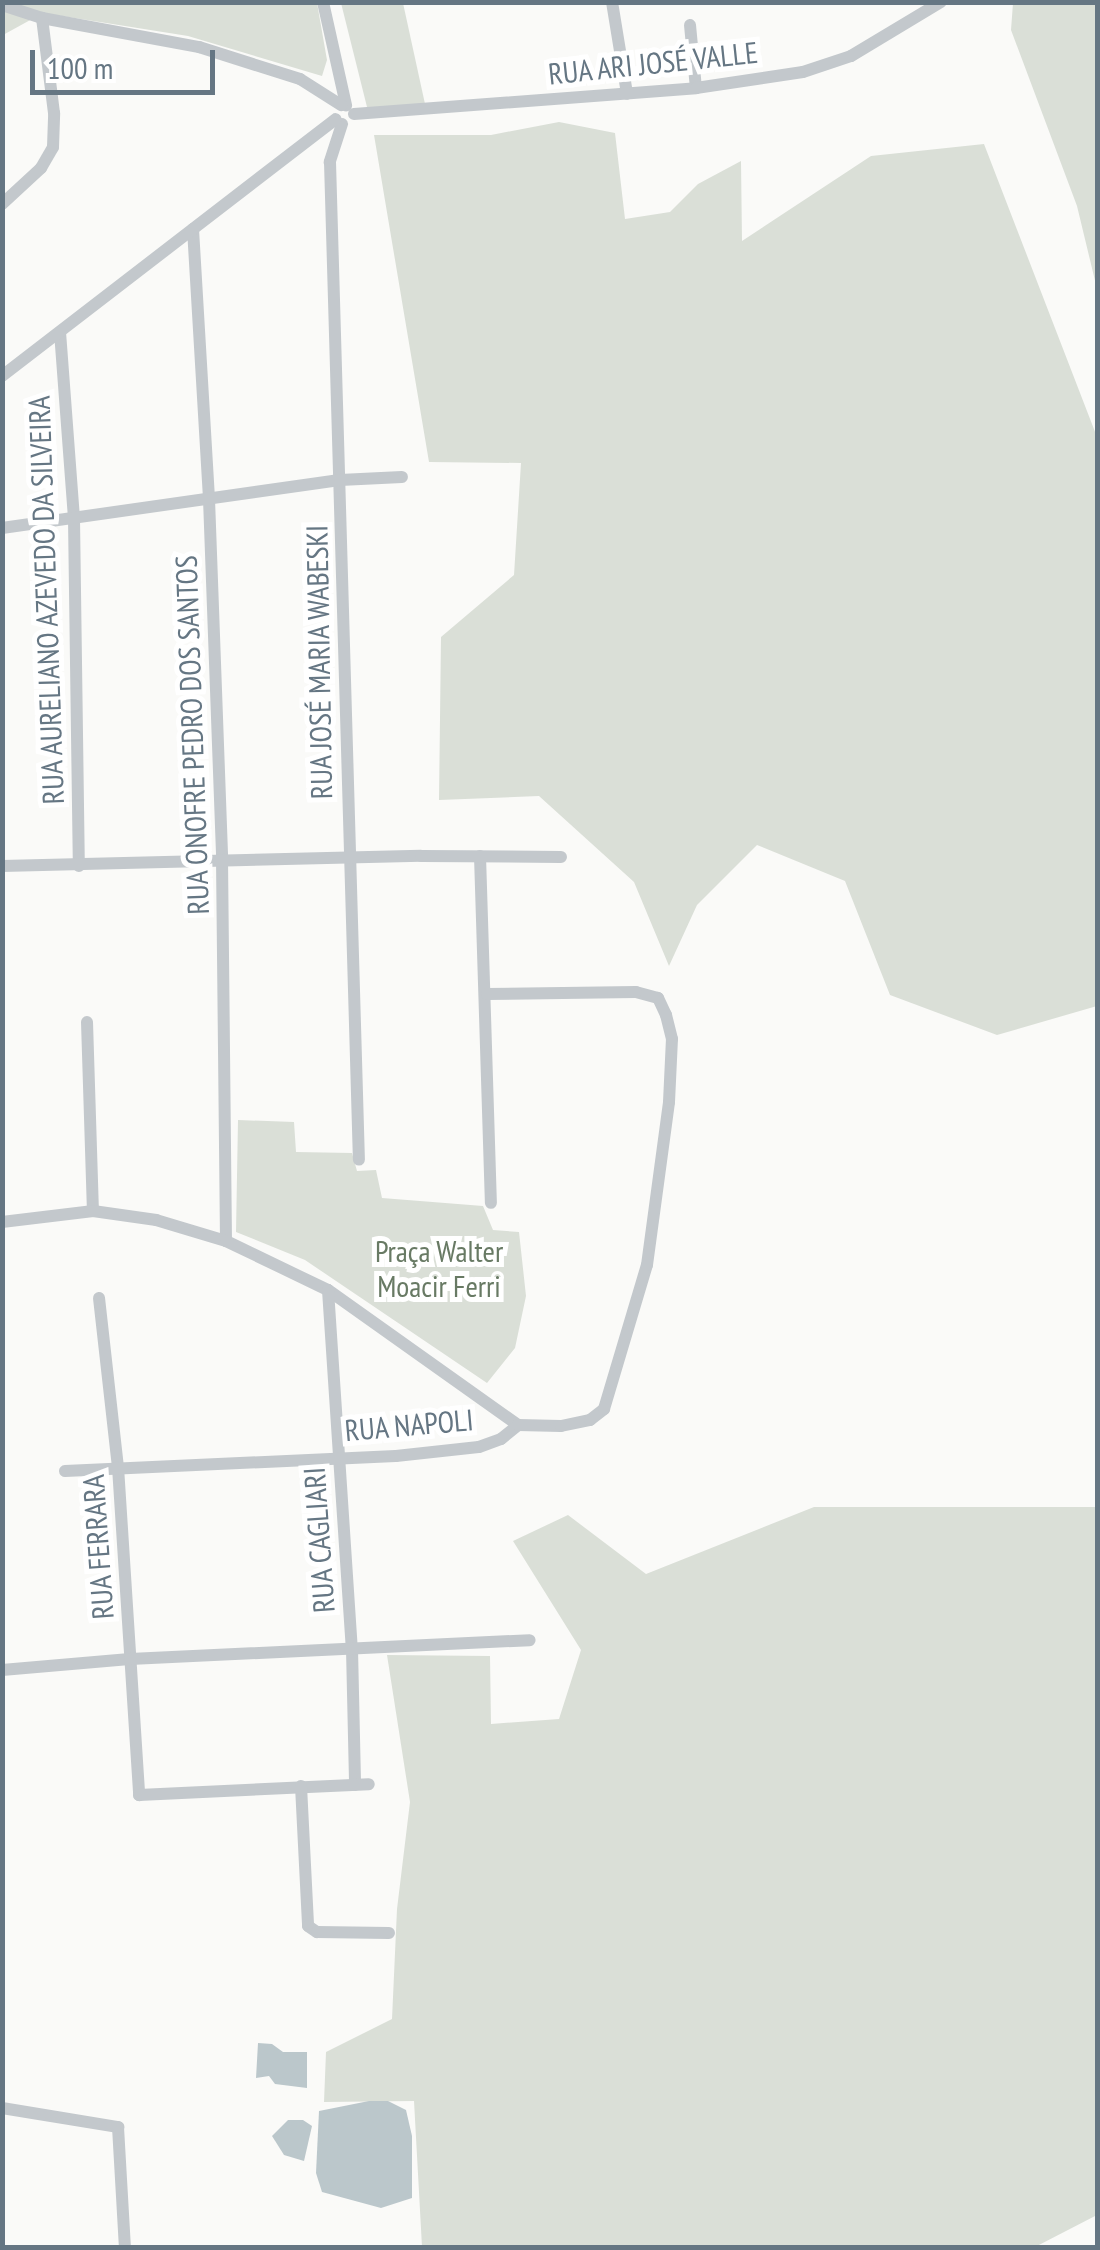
<!DOCTYPE html>
<html>
<head>
<meta charset="utf-8">
<style>
	body { margin:0 }
	#map { position:relative; width:1100px; height:2250px; overflow:hidden; background:#fafaf8; font-family:"PT Sans Narrow",sans-serif }
	div>[style] { position:absolute }
	.green>* { inset:0; background:#dadfd7 }
	.water>* { inset:0; background:#bbc7cb }
	.minor>* { height:12px; margin:-6px; padding:0 6px; transform-origin:6px; border-radius:6px; background:#c3c8cc }
	span { translate:-50% -50%; white-space:nowrap; text-align:center; line-height:1.15; -webkit-text-stroke:10px #fff; paint-order:stroke }
	.street-label { font-size:30px; color:#657683 }
	.park-label { font-size:30px; color:#687a64 }
	.frame { position:absolute; inset:0; border:5px solid #657683; pointer-events:none }
	.scale { position:absolute; left:30px; top:50px; width:185px; height:45px; box-sizing:border-box; border:5px solid #657683; border-top:0; padding-left:12px; font-size:30px; line-height:35px; white-space:nowrap; color:#657683; -webkit-text-stroke:8px #fff; paint-order:stroke }
</style>
</head>
<body>
<div id="map">
	<div class="green">
		<i style="clip-path:polygon(2px 3px,317px 3px,327px 60px,322px 76px,188px 36px,43px 13px,3px 35px)"></i>
		<i style="clip-path:polygon(341px 3px,403px 3px,425px 104px,368px 111px)"></i>
		<i style="clip-path:polygon(1013px 3px,1097px 3px,1097px 289px,1077px 206px,1011px 30px)"></i>
		<i style="clip-path:polygon(559px 122px,615px 133px,625px 219px,670px 212px,698px 184px,741px 161px,742px 241px,871px 156px,984px 144px,1097px 437px,1097px 1006px,997px 1035px,890px 995px,845px 881px,757px 845px,697px 905px,669px 966px,634px 882px,539px 796px,439px 800px,441px 637px,514px 575px,521px 463px,429px 462px,374px 135px,491px 135px)"></i>
		<i style="clip-path:polygon(238px 1120px,294px 1122px,296px 1152px,352px 1153px,357px 1171px,376px 1170px,382px 1198px,483px 1206px,493px 1230px,519px 1232px,526px 1296px,515px 1348px,487px 1383px,305px 1260px,236px 1232px)"></i>
		<i style="clip-path:polygon(814px 1507px,1097px 1507px,1097px 2215px,1035px 2247px,422px 2247px,414px 2101px,324px 2102px,326px 2052px,392px 2019px,397px 1909px,410px 1802px,387px 1655px,490px 1656px,491px 1724px,559px 1719px,581px 1650px,513px 1541px,568px 1515px,646px 1574px)"></i>
	</div>
	<div class="water">
		<i style="clip-path:polygon(258px 2043px,272px 2044px,283px 2052px,307px 2052px,307px 2088px,275px 2084px,269px 2076px,256px 2078px)"></i>
		<i style="clip-path:polygon(369px 2101px,388px 2101px,406px 2110px,412px 2136px,412px 2198px,381px 2208px,322px 2192px,316px 2173px,319px 2111px)"></i>
		<i style="clip-path:polygon(288px 2120px,303px 2120px,312px 2126px,304px 2161px,284px 2155px,272px 2136px)"></i>
	</div>
	<div class="minor">
		<i style="left:323px;top:2px;width:106px;rotate:77.4deg"></i>
		<i style="left:612px;top:2px;width:93px;rotate:80.7deg"></i>
		<i style="left:2px;top:5px;width:42px;rotate:18deg"></i>
		<i style="left:42px;top:18px;width:160px;rotate:10.5deg"></i>
		<i style="left:199px;top:47px;width:106px;rotate:17.6deg"></i>
		<i style="left:300px;top:79px;width:49px;rotate:32.4deg"></i>
		<i style="left:690px;top:25px;width:63px;rotate:84.6deg"></i>
		<i style="left:354px;top:114px;width:343px;rotate:-4.3deg"></i>
		<i style="left:696px;top:88px;width:108px;rotate:-8.5deg"></i>
		<i style="left:803px;top:72px;width:51px;rotate:-18.4deg"></i>
		<i style="left:851px;top:56px;width:105px;rotate:-31deg"></i>
		<i style="left:342px;top:124px;width:40px;rotate:108deg"></i>
		<i style="left:330px;top:162px;width:998px;rotate:88.34deg"></i>
		<i style="left:2px;top:204px;width:53px;rotate:-42.7deg"></i>
		<i style="left:41px;top:168px;width:24px;rotate:-60deg"></i>
		<i style="left:53px;top:147px;width:34px;rotate:-88deg"></i>
		<i style="left:54px;top:113px;width:96px;rotate:-97.2deg"></i>
		<i style="left:193px;top:229px;width:270px;rotate:86.6deg"></i>
		<i style="left:209px;top:499px;width:360px;rotate:87.9deg"></i>
		<i style="left:222px;top:859px;width:382px;rotate:89.4deg"></i>
		<i style="left:60px;top:332px;width:188px;rotate:85.7deg"></i>
		<i style="left:74px;top:519px;width:347px;rotate:89.2deg"></i>
		<i style="left:2px;top:376px;width:421px;rotate:-37.6deg"></i>
		<i style="left:2px;top:528px;width:341px;rotate:-8.1deg"></i>
		<i style="left:340px;top:480px;width:62px;rotate:-2.8deg"></i>
		<i style="left:480px;top:856px;width:347px;rotate:88.2deg"></i>
		<i style="left:2px;top:866px;width:419px;rotate:-1.4deg"></i>
		<i style="left:421px;top:856px;width:140px;rotate:0.4deg"></i>
		<i style="left:87px;top:1022px;width:189px;rotate:88.2deg"></i>
		<i style="left:2px;top:1222px;width:92px;rotate:-6.9deg"></i>
		<i style="left:93px;top:1211px;width:64px;rotate:8.1deg"></i>
		<i style="left:156px;top:1220px;width:73px;rotate:16.7deg"></i>
		<i style="left:226px;top:1241px;width:113px;rotate:25.7deg"></i>
		<i style="left:328px;top:1290px;width:233px;rotate:35.4deg"></i>
		<i style="left:328px;top:1290px;width:360px;rotate:86.2deg"></i>
		<i style="left:352px;top:1649px;width:136px;rotate:88.7deg"></i>
		<i style="left:99px;top:1298px;width:170px;rotate:83.6deg"></i>
		<i style="left:118px;top:1467px;width:329px;rotate:86.3deg"></i>
		<i style="left:139px;top:1795px;width:230px;rotate:-2.7deg"></i>
		<i style="left:65px;top:1471px;width:331px;rotate:-2.6deg"></i>
		<i style="left:396px;top:1456px;width:83px;rotate:-6.2deg"></i>
		<i style="left:479px;top:1447px;width:23px;rotate:-20deg"></i>
		<i style="left:501px;top:1439px;width:22px;rotate:-39deg"></i>
		<i style="left:518px;top:1425px;width:43px;rotate:1.3deg"></i>
		<i style="left:561px;top:1426px;width:30px;rotate:-12deg"></i>
		<i style="left:590px;top:1420px;width:18px;rotate:-38deg"></i>
		<i style="left:604px;top:1409px;width:150px;rotate:-73.4deg"></i>
		<i style="left:647px;top:1265px;width:164px;rotate:-82.3deg"></i>
		<i style="left:669px;top:1102px;width:63px;rotate:-87.3deg"></i>
		<i style="left:672px;top:1039px;width:25px;rotate:-104deg"></i>
		<i style="left:666px;top:1015px;width:19px;rotate:-115deg"></i>
		<i style="left:658px;top:998px;width:23px;rotate:-165deg"></i>
		<i style="left:636px;top:992px;width:149px;rotate:179.2deg"></i>
		<i style="left:2px;top:1670px;width:128px;rotate:-4.9deg"></i>
		<i style="left:130px;top:1659px;width:400px;rotate:-2.7deg"></i>
		<i style="left:301px;top:1786px;width:140px;rotate:87.1deg"></i>
		<i style="left:308px;top:1926px;width:11px;rotate:34deg"></i>
		<i style="left:317px;top:1932px;width:72px;rotate:0.8deg"></i>
		<i style="left:2px;top:2108px;width:118px;rotate:9.3deg"></i>
		<i style="left:118px;top:2127px;width:121px;rotate:86.7deg"></i>
	</div>
	<div class="street-label">
		<span style="left:653px;top:63px;rotate:-6deg">RUA ARI JOSÉ VALLE</span>
		<span style="left:46px;top:600px;rotate:-92deg">RUA AURELIANO AZEVEDO DA SILVEIRA</span>
		<span style="left:319px;top:662px;rotate:-91deg">RUA JOSÉ MARIA WABESKI</span>
		<span style="left:192px;top:735px;rotate:-92deg">RUA ONOFRE PEDRO DOS SANTOS</span>
		<span style="left:409px;top:1425px;rotate:-5deg">RUA NAPOLI</span>
		<span style="left:319px;top:1540px;rotate:-94deg">RUA CAGLIARI</span>
		<span style="left:98px;top:1547px;rotate:-94deg">RUA FERRARA</span>
	</div>
	<div class="park-label">
		<span style="left:439px;top:1268px">Praça Walter<br>Moacir Ferri</span>
	</div>
	<div class="frame"></div>
	<div class="scale">100 m</div>
</div>
</body>
</html>
